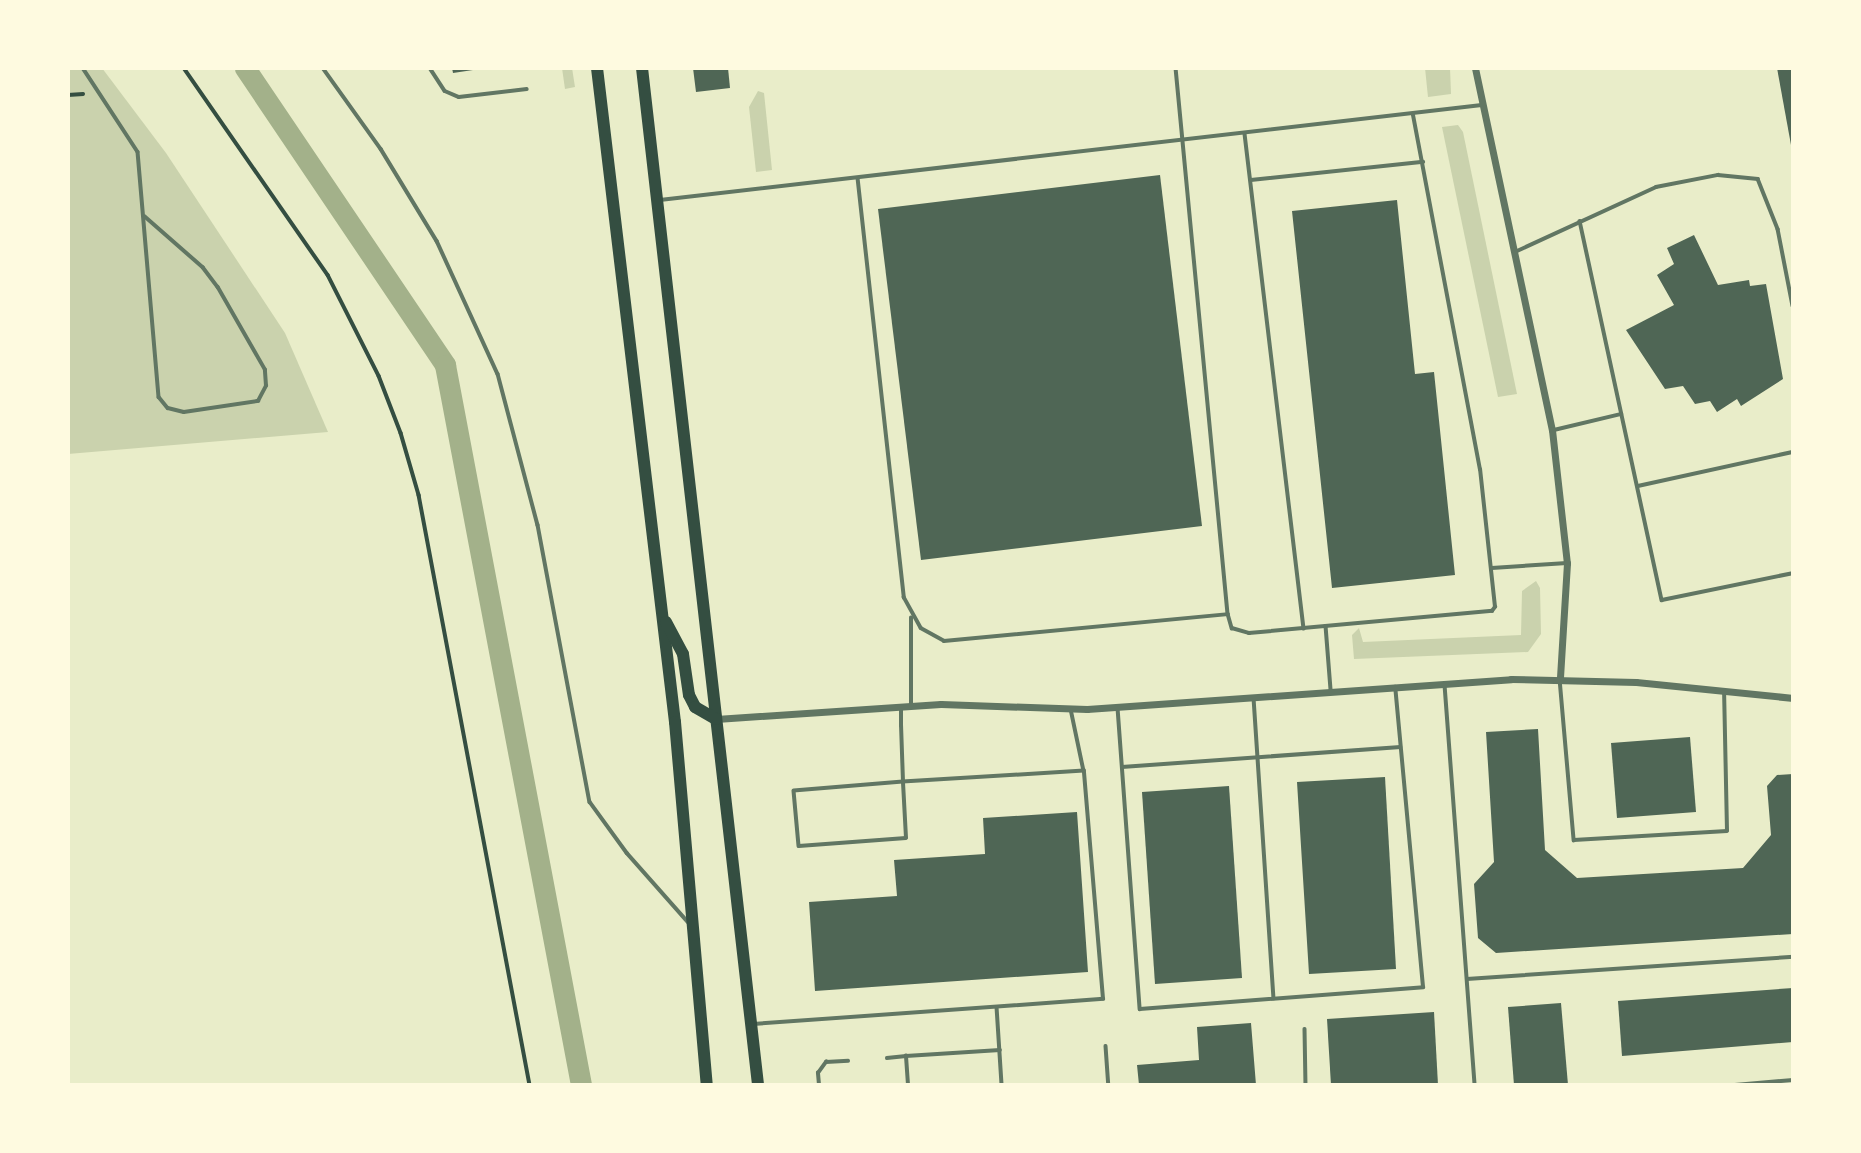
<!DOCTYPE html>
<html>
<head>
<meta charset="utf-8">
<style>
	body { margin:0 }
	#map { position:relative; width:1861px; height:1153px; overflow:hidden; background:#e9edc9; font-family:Manrope,sans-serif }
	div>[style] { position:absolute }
	.green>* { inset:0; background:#cad2ad }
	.canal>* { height:21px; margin:-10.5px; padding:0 10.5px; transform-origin:10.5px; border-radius:10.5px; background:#a3b18a }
	.building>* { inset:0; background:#4f6655 }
	.path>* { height:3.5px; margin:-1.75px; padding:0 1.75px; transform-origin:1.75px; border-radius:1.75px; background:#344e41 }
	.service>* { height:3.5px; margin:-1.75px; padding:0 1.75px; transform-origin:1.75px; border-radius:1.75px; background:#617663 }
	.minor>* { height:7px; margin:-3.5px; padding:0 3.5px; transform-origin:3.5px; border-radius:3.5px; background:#617663 }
	.primary>* { height:12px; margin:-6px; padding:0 6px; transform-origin:6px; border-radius:6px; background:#344e41 }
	span { translate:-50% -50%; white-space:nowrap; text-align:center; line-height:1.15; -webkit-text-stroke:7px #fefae0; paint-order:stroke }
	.frame { position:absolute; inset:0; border:70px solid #fefae0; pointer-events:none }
</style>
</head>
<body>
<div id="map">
	<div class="green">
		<i style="clip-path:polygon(68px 68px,102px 68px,166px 153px,285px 333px,328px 432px,68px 454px)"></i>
		<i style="clip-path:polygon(562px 68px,572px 68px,575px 87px,565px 89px)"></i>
		<i style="clip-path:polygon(1425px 68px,1450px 68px,1451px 94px,1428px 97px)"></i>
		<i style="clip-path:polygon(758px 91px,764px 93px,772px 170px,756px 172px,749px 107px)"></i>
		<i style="clip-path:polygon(1458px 125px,1463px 132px,1517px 394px,1498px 397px,1442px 127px)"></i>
		<i style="clip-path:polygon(1536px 581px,1540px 588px,1541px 634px,1528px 652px,1354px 659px,1352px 635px,1359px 628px,1363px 642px,1521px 635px,1522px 591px)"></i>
	</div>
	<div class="canal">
		<i style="left:245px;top:68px;width:358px;rotate:56deg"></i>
		<i style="left:445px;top:365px;width:733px;rotate:79.3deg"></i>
	</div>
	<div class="building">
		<i style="clip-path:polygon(452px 68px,473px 68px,473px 70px,453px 73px)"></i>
		<i style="clip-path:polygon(693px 68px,728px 68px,730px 88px,696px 92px)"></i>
		<i style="clip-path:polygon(1777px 68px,1793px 68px,1793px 145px,1791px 145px)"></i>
		<i style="clip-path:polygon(1160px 175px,1202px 526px,921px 560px,878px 209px)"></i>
		<i style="clip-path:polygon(1397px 200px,1415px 374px,1434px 372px,1455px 575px,1332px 588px,1292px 211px)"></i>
		<i style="clip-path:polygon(1694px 235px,1718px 285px,1749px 280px,1750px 286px,1766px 284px,1783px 379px,1741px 406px,1737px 399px,1717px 412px,1710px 401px,1695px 404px,1683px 386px,1665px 389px,1626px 330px,1674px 305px,1657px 275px,1674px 264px,1667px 248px)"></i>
		<i style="clip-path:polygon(1538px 729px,1545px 850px,1577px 878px,1743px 868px,1771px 835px,1767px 786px,1777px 775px,1793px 774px,1793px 934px,1496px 953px,1478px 938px,1474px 884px,1494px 862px,1486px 732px)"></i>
		<i style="clip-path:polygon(1690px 737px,1696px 812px,1617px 818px,1611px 743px)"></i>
		<i style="clip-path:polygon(1385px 777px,1396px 969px,1309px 974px,1297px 782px)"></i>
		<i style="clip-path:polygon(1229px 786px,1242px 978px,1155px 984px,1142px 792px)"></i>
		<i style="clip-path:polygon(1077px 812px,1088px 972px,815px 991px,809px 902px,897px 896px,894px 860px,985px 854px,983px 818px)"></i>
		<i style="clip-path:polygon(1793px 988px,1793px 1042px,1622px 1056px,1618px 1001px)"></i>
		<i style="clip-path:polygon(1561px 1003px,1568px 1085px,1514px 1085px,1508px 1007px)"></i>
		<i style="clip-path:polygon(1434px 1012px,1438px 1085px,1331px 1085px,1327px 1019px)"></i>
		<i style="clip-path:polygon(1251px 1023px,1256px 1085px,1139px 1085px,1137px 1065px,1199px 1060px,1197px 1027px)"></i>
	</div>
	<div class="path">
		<i style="left:184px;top:68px;width:252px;rotate:55.2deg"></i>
		<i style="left:328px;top:275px;width:113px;rotate:63.2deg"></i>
		<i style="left:379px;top:376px;width:61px;rotate:68.9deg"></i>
		<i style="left:401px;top:433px;width:65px;rotate:73.8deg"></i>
		<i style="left:419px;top:495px;width:600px;rotate:79.35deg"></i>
		<i style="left:68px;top:95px;width:15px;rotate:-4deg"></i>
	</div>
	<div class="service">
		<i style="left:83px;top:68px;width:100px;rotate:56.8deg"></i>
		<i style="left:138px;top:152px;width:246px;rotate:85.1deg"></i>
		<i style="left:159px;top:397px;width:14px;rotate:51deg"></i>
		<i style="left:168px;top:408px;width:16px;rotate:14deg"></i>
		<i style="left:184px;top:412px;width:75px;rotate:-8.5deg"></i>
		<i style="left:258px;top:401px;width:17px;rotate:-62deg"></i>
		<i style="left:266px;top:386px;width:16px;rotate:-94deg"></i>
		<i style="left:265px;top:370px;width:95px;rotate:-119.8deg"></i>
		<i style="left:218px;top:288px;width:25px;rotate:-127deg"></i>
		<i style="left:203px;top:268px;width:77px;rotate:-138.7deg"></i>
		<i style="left:323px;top:68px;width:100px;rotate:54.4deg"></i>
		<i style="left:381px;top:149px;width:108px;rotate:58.7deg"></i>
		<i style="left:437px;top:241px;width:146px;rotate:65.4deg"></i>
		<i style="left:498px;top:374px;width:156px;rotate:75.2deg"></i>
		<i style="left:538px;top:525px;width:282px;rotate:79.4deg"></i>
		<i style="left:590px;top:802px;width:63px;rotate:54deg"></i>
		<i style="left:627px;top:853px;width:92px;rotate:48.5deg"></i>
		<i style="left:430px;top:68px;width:27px;rotate:57deg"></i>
		<i style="left:445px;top:91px;width:15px;rotate:23deg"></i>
		<i style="left:459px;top:97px;width:68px;rotate:-6.7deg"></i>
		<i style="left:1176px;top:68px;width:548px;rotate:84.56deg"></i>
		<i style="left:1228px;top:614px;width:15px;rotate:74deg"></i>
		<i style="left:1232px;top:628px;width:18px;rotate:16deg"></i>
		<i style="left:1249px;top:633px;width:244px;rotate:-5.2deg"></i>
		<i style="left:1492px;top:611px;width:5px;rotate:-53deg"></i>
		<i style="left:1495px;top:607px;width:138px;rotate:-96.2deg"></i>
		<i style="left:1480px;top:470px;width:361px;rotate:-100.7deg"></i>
		<i style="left:1245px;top:134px;width:498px;rotate:83.2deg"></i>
		<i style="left:858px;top:178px;width:422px;rotate:83.7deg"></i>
		<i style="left:904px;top:597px;width:35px;rotate:61deg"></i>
		<i style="left:921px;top:628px;width:26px;rotate:29deg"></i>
		<i style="left:944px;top:641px;width:285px;rotate:-5.4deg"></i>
		<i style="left:1251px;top:180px;width:173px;rotate:-6deg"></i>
		<i style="left:660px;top:200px;width:827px;rotate:-6.59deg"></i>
		<i style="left:1580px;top:221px;width:388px;rotate:77.8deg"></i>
		<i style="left:1662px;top:600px;width:134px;rotate:-11.6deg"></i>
		<i style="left:1515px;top:252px;width:155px;rotate:-24.7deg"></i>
		<i style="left:1656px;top:187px;width:63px;rotate:-11deg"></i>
		<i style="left:1718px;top:175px;width:40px;rotate:5.7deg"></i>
		<i style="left:1758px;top:179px;width:54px;rotate:68.2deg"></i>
		<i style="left:1778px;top:229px;width:78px;rotate:79deg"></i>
		<i style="left:1554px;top:430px;width:69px;rotate:-13.4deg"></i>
		<i style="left:1638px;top:486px;width:159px;rotate:-12.4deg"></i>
		<i style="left:1492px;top:568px;width:75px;rotate:-3.8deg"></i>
		<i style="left:1326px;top:626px;width:64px;rotate:85.5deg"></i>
		<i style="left:1560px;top:679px;width:162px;rotate:85deg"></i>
		<i style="left:1574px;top:840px;width:153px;rotate:-3.4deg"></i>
		<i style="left:1727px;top:831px;width:139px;rotate:-91.2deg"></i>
		<i style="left:1445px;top:685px;width:401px;rotate:85.7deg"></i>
		<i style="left:1254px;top:698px;width:301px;rotate:86.2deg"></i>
		<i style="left:911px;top:705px;width:87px;rotate:-90deg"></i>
		<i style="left:1118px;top:708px;width:302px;rotate:85.8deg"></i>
		<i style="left:1140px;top:1009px;width:284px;rotate:-4.4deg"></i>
		<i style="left:1423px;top:987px;width:301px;rotate:-95.3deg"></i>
		<i style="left:1071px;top:709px;width:63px;rotate:78.2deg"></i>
		<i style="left:1122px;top:767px;width:279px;rotate:-4.1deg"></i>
		<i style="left:1467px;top:979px;width:327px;rotate:-3.9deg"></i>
		<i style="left:997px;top:1007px;width:78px;rotate:86.3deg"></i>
		<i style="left:753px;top:1024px;width:351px;rotate:-4.1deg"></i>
		<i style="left:1103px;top:999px;width:229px;rotate:-94.8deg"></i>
		<i style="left:1084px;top:771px;width:181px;rotate:176.5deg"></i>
		<i style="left:903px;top:782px;width:109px;rotate:175.3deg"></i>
		<i style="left:794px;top:791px;width:55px;rotate:84.8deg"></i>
		<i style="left:799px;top:846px;width:107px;rotate:-4.3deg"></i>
		<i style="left:906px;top:838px;width:56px;rotate:-93.1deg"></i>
		<i style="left:903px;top:782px;width:56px;rotate:-92deg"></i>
		<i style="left:901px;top:726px;width:19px;rotate:-90deg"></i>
		<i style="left:1305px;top:1029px;width:56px;rotate:89deg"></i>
		<i style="left:1106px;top:1046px;width:39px;rotate:86deg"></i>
		<i style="left:887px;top:1058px;width:19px;rotate:-6deg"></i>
		<i style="left:819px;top:1085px;width:12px;rotate:-95deg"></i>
		<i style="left:818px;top:1073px;width:14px;rotate:-54deg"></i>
		<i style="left:826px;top:1062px;width:22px;rotate:-3deg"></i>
		<i style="left:908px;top:1085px;width:29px;rotate:-94deg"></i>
		<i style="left:906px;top:1056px;width:94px;rotate:-3.7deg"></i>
		<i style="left:1735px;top:1085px;width:58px;rotate:-4.9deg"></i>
	</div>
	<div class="minor">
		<i style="left:1475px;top:68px;width:370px;rotate:78deg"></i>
		<i style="left:1552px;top:430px;width:134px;rotate:83.6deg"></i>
		<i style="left:1567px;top:563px;width:116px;rotate:93.5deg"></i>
		<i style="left:716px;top:719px;width:225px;rotate:-3.8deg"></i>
		<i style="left:941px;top:704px;width:146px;rotate:2deg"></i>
		<i style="left:1087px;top:709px;width:425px;rotate:-4deg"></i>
		<i style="left:1511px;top:679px;width:125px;rotate:1.4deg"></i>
		<i style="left:1636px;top:682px;width:158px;rotate:5.8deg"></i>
	</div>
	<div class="primary">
		<i style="left:597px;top:68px;width:659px;rotate:83.2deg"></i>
		<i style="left:675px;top:722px;width:364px;rotate:85deg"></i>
		<i style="left:642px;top:68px;width:1024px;rotate:83.49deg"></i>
		<i style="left:666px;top:622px;width:36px;rotate:62deg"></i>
		<i style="left:683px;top:654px;width:41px;rotate:81.7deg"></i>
		<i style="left:689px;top:695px;width:13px;rotate:63deg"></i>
		<i style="left:695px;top:707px;width:24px;rotate:30deg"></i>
	</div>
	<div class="frame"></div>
</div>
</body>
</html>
